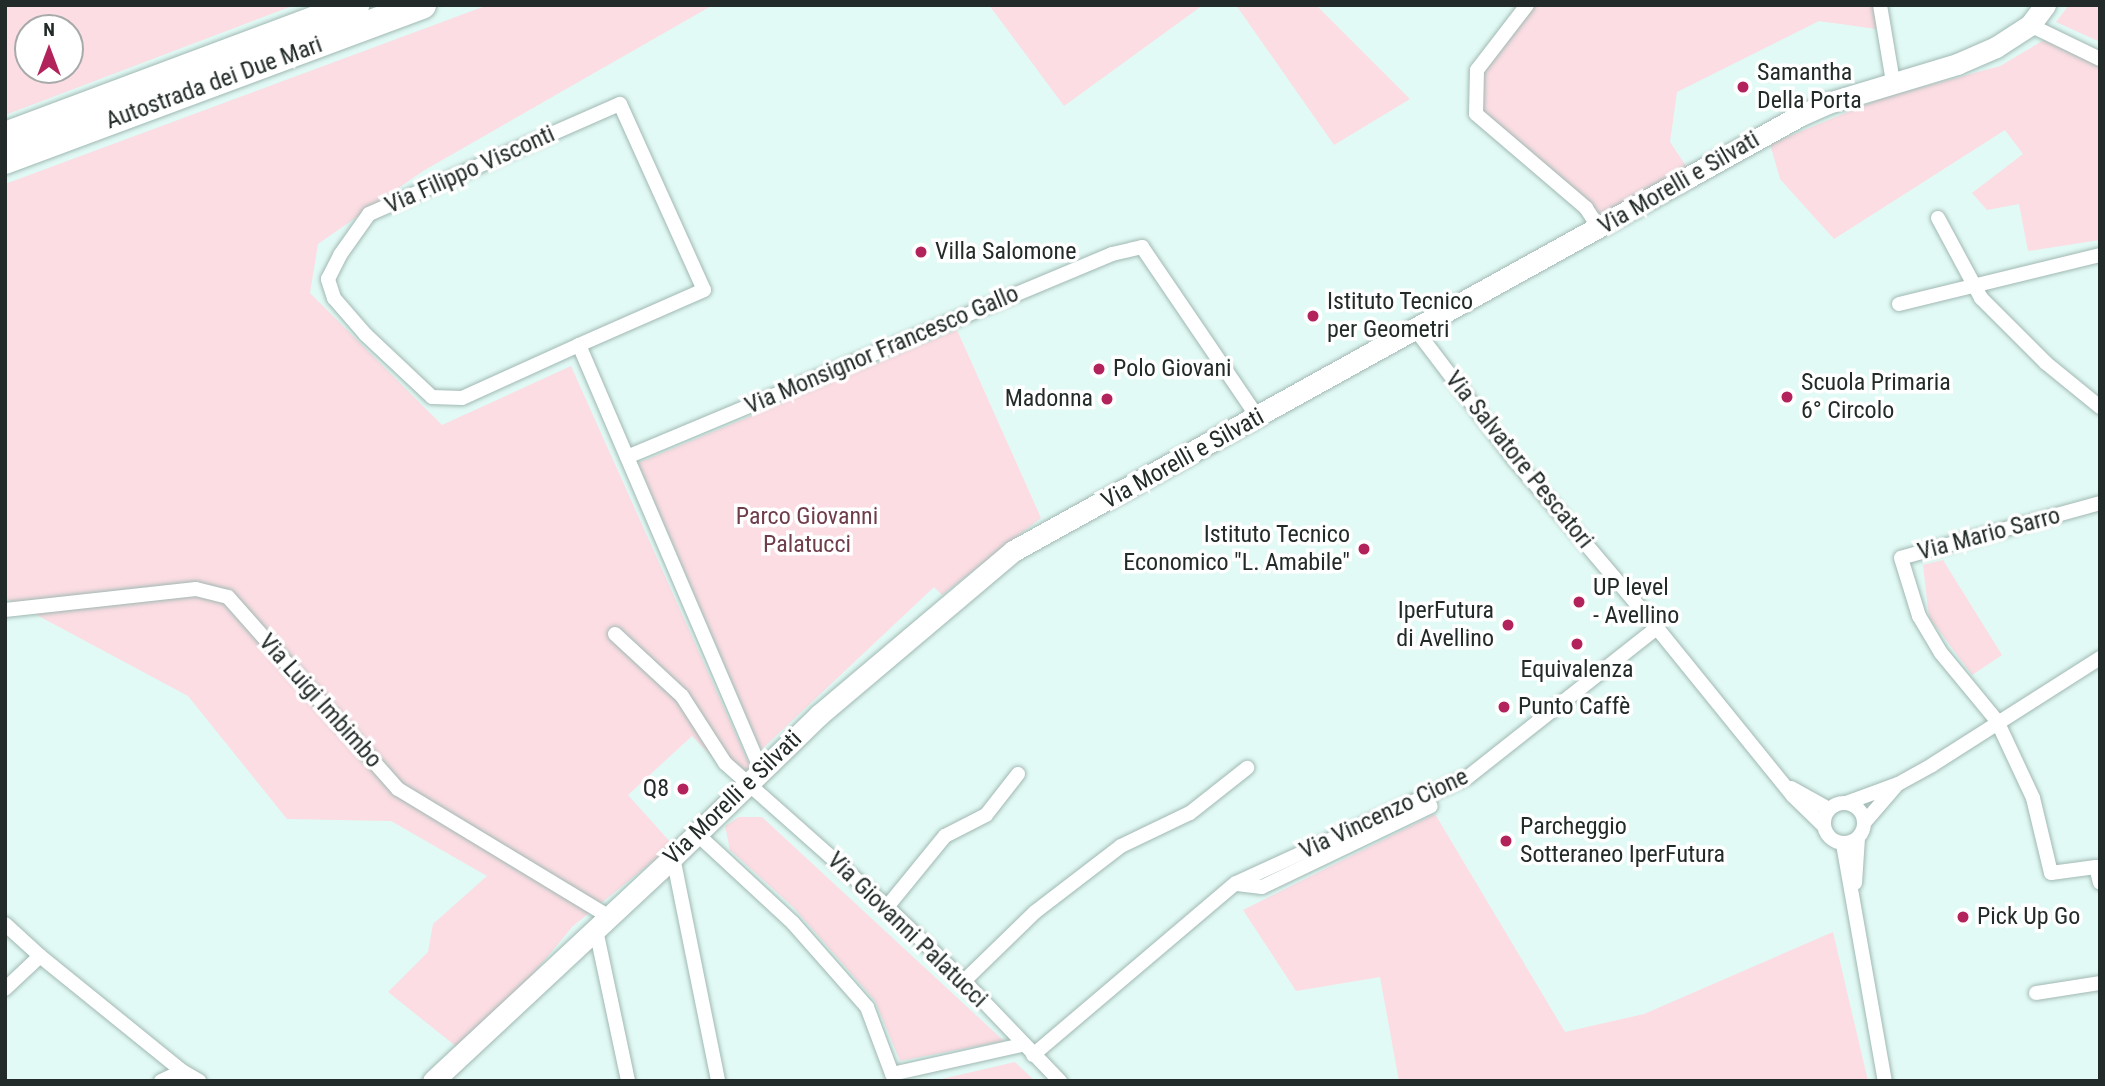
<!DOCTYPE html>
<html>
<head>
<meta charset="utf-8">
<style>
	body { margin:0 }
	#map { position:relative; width:2105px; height:1086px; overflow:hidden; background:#e2faf5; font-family:"Roboto Condensed",sans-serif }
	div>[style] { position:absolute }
	.green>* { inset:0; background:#fbdde3 }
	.roads { filter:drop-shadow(0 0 2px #a1b8b3) drop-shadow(0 0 2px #a1b8b3) }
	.street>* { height:14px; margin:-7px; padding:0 7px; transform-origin:7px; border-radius:7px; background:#fff }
	.street>.ring { margin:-7px; padding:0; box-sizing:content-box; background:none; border:14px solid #fff; border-radius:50% }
	.secondary>* { height:21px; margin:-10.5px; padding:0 10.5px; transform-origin:10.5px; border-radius:10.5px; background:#fff }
	.highway>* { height:28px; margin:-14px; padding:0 14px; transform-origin:14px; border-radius:14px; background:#fff }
	.dots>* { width:19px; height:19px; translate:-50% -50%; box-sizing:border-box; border:4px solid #fff; border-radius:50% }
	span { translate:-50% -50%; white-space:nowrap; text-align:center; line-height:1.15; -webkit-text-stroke:7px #fff; paint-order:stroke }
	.poi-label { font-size:24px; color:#222b29 }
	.left { translate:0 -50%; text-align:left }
	.right { translate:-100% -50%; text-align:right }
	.street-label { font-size:24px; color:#222b29 }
	.park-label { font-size:24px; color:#6f3c4a }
	.frame { position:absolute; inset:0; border:7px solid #222b29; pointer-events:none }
	.north { position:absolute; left:14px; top:14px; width:70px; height:70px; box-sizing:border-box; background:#fff; border:2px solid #a7aaa9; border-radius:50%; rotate:0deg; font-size:19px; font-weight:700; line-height:28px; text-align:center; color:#222b29 }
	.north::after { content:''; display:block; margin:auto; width:24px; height:32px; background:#b1235a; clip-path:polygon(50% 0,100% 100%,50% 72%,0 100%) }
</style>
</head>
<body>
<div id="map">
	<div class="green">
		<i style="clip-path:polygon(evenodd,5px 5px,295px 5px,5px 115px,5px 5px,28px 28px,70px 28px,70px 70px,28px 70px,28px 28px)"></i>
		<i style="clip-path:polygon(488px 5px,713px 5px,423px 171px,318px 244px,310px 293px,442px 425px,571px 366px,750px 766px,737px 783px,692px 736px,628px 795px,673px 845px,573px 926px,514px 997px,458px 1048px,388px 992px,428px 952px,433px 924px,487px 876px,391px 821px,287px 819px,188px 696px,5px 598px,5px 184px)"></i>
		<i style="clip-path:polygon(989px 5px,1203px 5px,1064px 106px)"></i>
		<i style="clip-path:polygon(1236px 5px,1316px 5px,1410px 99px,1334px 145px)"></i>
		<i style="clip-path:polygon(1527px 5px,1880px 5px,1883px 30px,1819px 21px,1677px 92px,1670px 142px,1692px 175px,1599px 228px,1476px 114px,1475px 85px)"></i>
		<i style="clip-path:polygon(2069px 5px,2100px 5px,2100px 42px,2056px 22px)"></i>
		<i style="clip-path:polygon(2044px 40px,2100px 65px,2100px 240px,2028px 251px,2019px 204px,1987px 210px,1972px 193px,2023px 154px,2005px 130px,1834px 239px,1780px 179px,1770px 144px,1882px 98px,2000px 66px)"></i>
		<i style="clip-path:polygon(957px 330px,1041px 518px,942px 595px,934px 587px,761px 750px,638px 463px)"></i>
		<i style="clip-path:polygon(1943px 560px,2002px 655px,1972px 675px,1929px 617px,1923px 565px)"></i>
		<i style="clip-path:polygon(1435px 814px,1565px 1032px,1644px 1014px,1833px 932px,1868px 1081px,1399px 1081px,1380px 977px,1296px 991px,1243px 910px)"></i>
		<i style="clip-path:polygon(739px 817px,762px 817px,1004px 1041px,900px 1061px,875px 1001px,793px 907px,730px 850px,725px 826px)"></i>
		<i style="clip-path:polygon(1015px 1062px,1035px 1081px,933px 1081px)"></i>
	</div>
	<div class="roads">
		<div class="street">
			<i style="left:1527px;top:5px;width:82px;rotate:127.6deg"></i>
			<i style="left:1477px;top:70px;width:44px;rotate:91.3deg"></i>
			<i style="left:1476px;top:114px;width:145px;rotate:40.5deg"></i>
			<i style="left:1586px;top:208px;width:24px;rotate:57deg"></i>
			<i style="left:1880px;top:5px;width:78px;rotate:80.4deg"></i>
			<i style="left:2030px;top:25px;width:78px;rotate:25.9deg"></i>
			<i style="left:1938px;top:218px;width:91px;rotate:61.7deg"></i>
			<i style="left:1981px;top:298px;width:92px;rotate:45deg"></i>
			<i style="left:2046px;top:363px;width:70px;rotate:39.2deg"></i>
			<i style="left:1899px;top:304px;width:207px;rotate:-13.7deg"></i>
			<i style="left:1416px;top:330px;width:161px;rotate:52.8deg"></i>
			<i style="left:1513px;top:458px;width:223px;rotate:49.7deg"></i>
			<i style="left:1657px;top:628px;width:216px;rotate:51deg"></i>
			<i style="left:1793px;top:796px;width:43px;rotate:44.1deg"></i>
			<i style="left:579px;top:345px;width:128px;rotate:155.6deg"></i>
			<i style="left:462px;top:398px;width:30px;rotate:-178deg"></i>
			<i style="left:432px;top:397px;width:91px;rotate:-136.8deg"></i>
			<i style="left:366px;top:335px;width:49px;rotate:-130.9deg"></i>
			<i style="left:334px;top:298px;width:20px;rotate:-108deg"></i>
			<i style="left:328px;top:279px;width:27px;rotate:-63deg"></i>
			<i style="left:340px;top:255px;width:50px;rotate:-54.7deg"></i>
			<i style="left:369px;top:214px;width:274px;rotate:-23.7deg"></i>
			<i style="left:620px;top:104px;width:204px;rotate:65.7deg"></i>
			<i style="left:704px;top:290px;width:137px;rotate:156.3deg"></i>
			<i style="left:579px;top:345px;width:464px;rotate:66.8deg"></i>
			<i style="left:627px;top:457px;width:526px;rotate:-22.71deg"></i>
			<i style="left:1112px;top:254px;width:31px;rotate:-13deg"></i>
			<i style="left:1142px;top:247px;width:207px;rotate:55.8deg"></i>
			<i style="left:2100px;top:503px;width:206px;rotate:164.6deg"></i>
			<i style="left:1901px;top:558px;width:61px;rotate:72.8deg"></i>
			<i style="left:1919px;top:616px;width:43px;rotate:59.3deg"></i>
			<i style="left:1941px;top:653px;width:88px;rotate:50.5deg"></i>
			<i style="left:1997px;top:721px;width:85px;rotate:64.9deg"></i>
			<i style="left:2033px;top:798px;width:77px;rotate:76.5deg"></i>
			<i style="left:2051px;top:873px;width:45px;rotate:-7.6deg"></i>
			<i style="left:2096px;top:867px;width:16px;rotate:76deg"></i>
			<i style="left:5px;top:610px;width:192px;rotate:-6.3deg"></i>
			<i style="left:196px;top:589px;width:33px;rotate:14deg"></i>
			<i style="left:228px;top:597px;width:256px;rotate:48.5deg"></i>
			<i style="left:398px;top:789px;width:247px;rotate:31.2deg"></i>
			<i style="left:615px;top:634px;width:91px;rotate:42.8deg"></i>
			<i style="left:682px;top:696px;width:80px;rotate:57.3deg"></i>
			<i style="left:725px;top:763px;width:217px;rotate:41.6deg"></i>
			<i style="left:887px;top:907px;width:107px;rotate:43.9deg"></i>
			<i style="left:964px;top:981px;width:139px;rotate:46.2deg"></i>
			<i style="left:1791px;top:788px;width:43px;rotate:28.9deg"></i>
			<i class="ring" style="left:1824px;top:803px;width:26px;height:26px"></i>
			<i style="left:1846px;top:803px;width:55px;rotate:-20.1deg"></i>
			<i style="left:1898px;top:784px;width:39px;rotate:-29deg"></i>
			<i style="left:1932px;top:765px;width:199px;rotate:-32.5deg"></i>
			<i style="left:1864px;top:823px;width:48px;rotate:-49.3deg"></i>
			<i style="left:697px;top:834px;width:131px;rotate:42.8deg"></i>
			<i style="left:793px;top:923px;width:112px;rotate:48.6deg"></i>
			<i style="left:867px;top:1007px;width:72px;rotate:69.5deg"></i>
			<i style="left:892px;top:1074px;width:133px;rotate:-12.6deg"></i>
			<i style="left:1843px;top:844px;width:241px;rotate:80deg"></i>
			<i style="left:673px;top:857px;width:228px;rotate:78.6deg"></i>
			<i style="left:1855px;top:883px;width:45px;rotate:-86.2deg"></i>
			<i style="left:1237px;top:884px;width:25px;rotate:7deg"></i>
			<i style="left:1262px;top:887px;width:187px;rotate:-25.6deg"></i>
			<i style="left:887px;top:907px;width:92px;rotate:-50.8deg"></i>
			<i style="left:945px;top:836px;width:46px;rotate:-27.1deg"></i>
			<i style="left:986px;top:815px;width:52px;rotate:-52deg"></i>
			<i style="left:5px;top:924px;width:47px;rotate:42.4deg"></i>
			<i style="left:40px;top:956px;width:183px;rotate:39deg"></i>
			<i style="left:182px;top:1071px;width:20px;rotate:30deg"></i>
			<i style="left:596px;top:930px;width:154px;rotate:78deg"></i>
			<i style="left:964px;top:981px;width:99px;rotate:-44.2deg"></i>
			<i style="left:1035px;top:912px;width:108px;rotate:-37.5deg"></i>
			<i style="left:1121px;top:846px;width:76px;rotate:-25.6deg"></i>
			<i style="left:1190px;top:813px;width:73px;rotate:-38.3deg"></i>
			<i style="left:5px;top:989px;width:48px;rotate:-43.3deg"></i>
			<i style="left:2036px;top:993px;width:65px;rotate:-8.9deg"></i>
			<i style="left:1033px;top:1055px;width:266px;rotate:-40.3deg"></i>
			<i style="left:1236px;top:883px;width:255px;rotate:-24.6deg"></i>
			<i style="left:1468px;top:777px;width:241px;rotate:-38.3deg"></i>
			<i style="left:161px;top:1081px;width:23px;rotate:-25deg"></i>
		</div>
		<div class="secondary">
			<i style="left:433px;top:1081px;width:328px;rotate:-43deg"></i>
			<i style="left:673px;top:857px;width:204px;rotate:-44.2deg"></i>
			<i style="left:819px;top:715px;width:254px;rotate:-40.2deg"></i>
			<i style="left:1013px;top:551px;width:898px;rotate:-28.96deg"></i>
			<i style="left:1799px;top:116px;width:32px;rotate:-24deg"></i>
			<i style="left:1828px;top:103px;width:135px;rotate:-16.8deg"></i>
			<i style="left:1957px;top:64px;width:43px;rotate:-23.6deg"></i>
			<i style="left:1996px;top:47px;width:40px;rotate:-32.9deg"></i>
			<i style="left:2030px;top:25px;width:25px;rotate:-53deg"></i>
		</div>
		<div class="highway">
			<i style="left:5px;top:136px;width:374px;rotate:-20.5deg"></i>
			<i style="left:5px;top:160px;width:445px;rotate:-20.4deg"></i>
		</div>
	</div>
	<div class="dots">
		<i style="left:1743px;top:87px;background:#b1235a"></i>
		<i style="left:921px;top:252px;background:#b1235a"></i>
		<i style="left:1313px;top:316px;background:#b1235a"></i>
		<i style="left:1099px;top:369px;background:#b1235a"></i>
		<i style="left:1787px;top:397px;background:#b1235a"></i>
		<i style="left:1107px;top:399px;background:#b1235a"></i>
		<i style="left:1364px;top:549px;background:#b1235a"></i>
		<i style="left:1579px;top:602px;background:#b1235a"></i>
		<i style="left:1508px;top:625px;background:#b1235a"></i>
		<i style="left:1577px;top:644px;background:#b1235a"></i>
		<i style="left:1504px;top:707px;background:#b1235a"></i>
		<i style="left:683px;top:789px;background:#b1235a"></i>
		<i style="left:1506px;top:841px;background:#b1235a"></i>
		<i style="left:1963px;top:917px;background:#b1235a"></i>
	</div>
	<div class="poi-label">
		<span class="left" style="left:1757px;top:87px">Samantha<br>Della Porta</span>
		<span class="left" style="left:935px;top:252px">Villa Salomone</span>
		<span class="left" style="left:1327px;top:316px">Istituto Tecnico<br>per Geometri</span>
		<span class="left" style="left:1113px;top:369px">Polo Giovani</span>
		<span class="left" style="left:1801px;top:397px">Scuola Primaria<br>6° Circolo</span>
		<span class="right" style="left:1093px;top:399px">Madonna</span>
		<span class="right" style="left:1350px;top:549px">Istituto Tecnico<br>Economico "L. Amabile"</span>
		<span class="left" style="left:1593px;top:602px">UP level<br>- Avellino</span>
		<span class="right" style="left:1494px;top:625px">IperFutura<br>di Avellino</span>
		<span style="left:1577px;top:670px">Equivalenza</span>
		<span class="left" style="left:1518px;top:707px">Punto Caffè</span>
		<span class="right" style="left:669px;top:789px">Q8</span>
		<span class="left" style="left:1520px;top:841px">Parcheggio<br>Sotteraneo IperFutura</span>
		<span class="left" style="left:1977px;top:917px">Pick Up Go</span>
	</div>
	<div class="street-label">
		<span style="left:214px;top:83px;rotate:-20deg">Autostrada dei Due Mari</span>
		<span style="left:470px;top:170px;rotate:-24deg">Via Filippo Visconti</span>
		<span style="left:1679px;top:183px;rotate:-30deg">Via Morelli e Silvati</span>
		<span style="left:882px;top:350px;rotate:-23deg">Via Monsignor Francesco Gallo</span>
		<span style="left:1183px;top:459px;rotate:-29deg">Via Morelli e Silvati</span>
		<span style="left:1519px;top:460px;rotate:51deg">Via Salvatore Pescatori</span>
		<span style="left:1989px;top:534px;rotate:-15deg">Via Mario Sarro</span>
		<span style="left:320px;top:701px;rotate:48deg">Via Luigi Imbimbo</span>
		<span style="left:733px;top:798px;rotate:-44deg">Via Morelli e Silvati</span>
		<span style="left:1384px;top:814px;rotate:-25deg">Via Vincenzo Cione</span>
		<span style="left:907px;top:930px;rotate:44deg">Via Giovanni Palatucci</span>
	</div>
	<div class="park-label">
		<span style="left:807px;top:531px">Parco Giovanni<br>Palatucci</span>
	</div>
	<div class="frame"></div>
	<div class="north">N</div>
</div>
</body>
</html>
